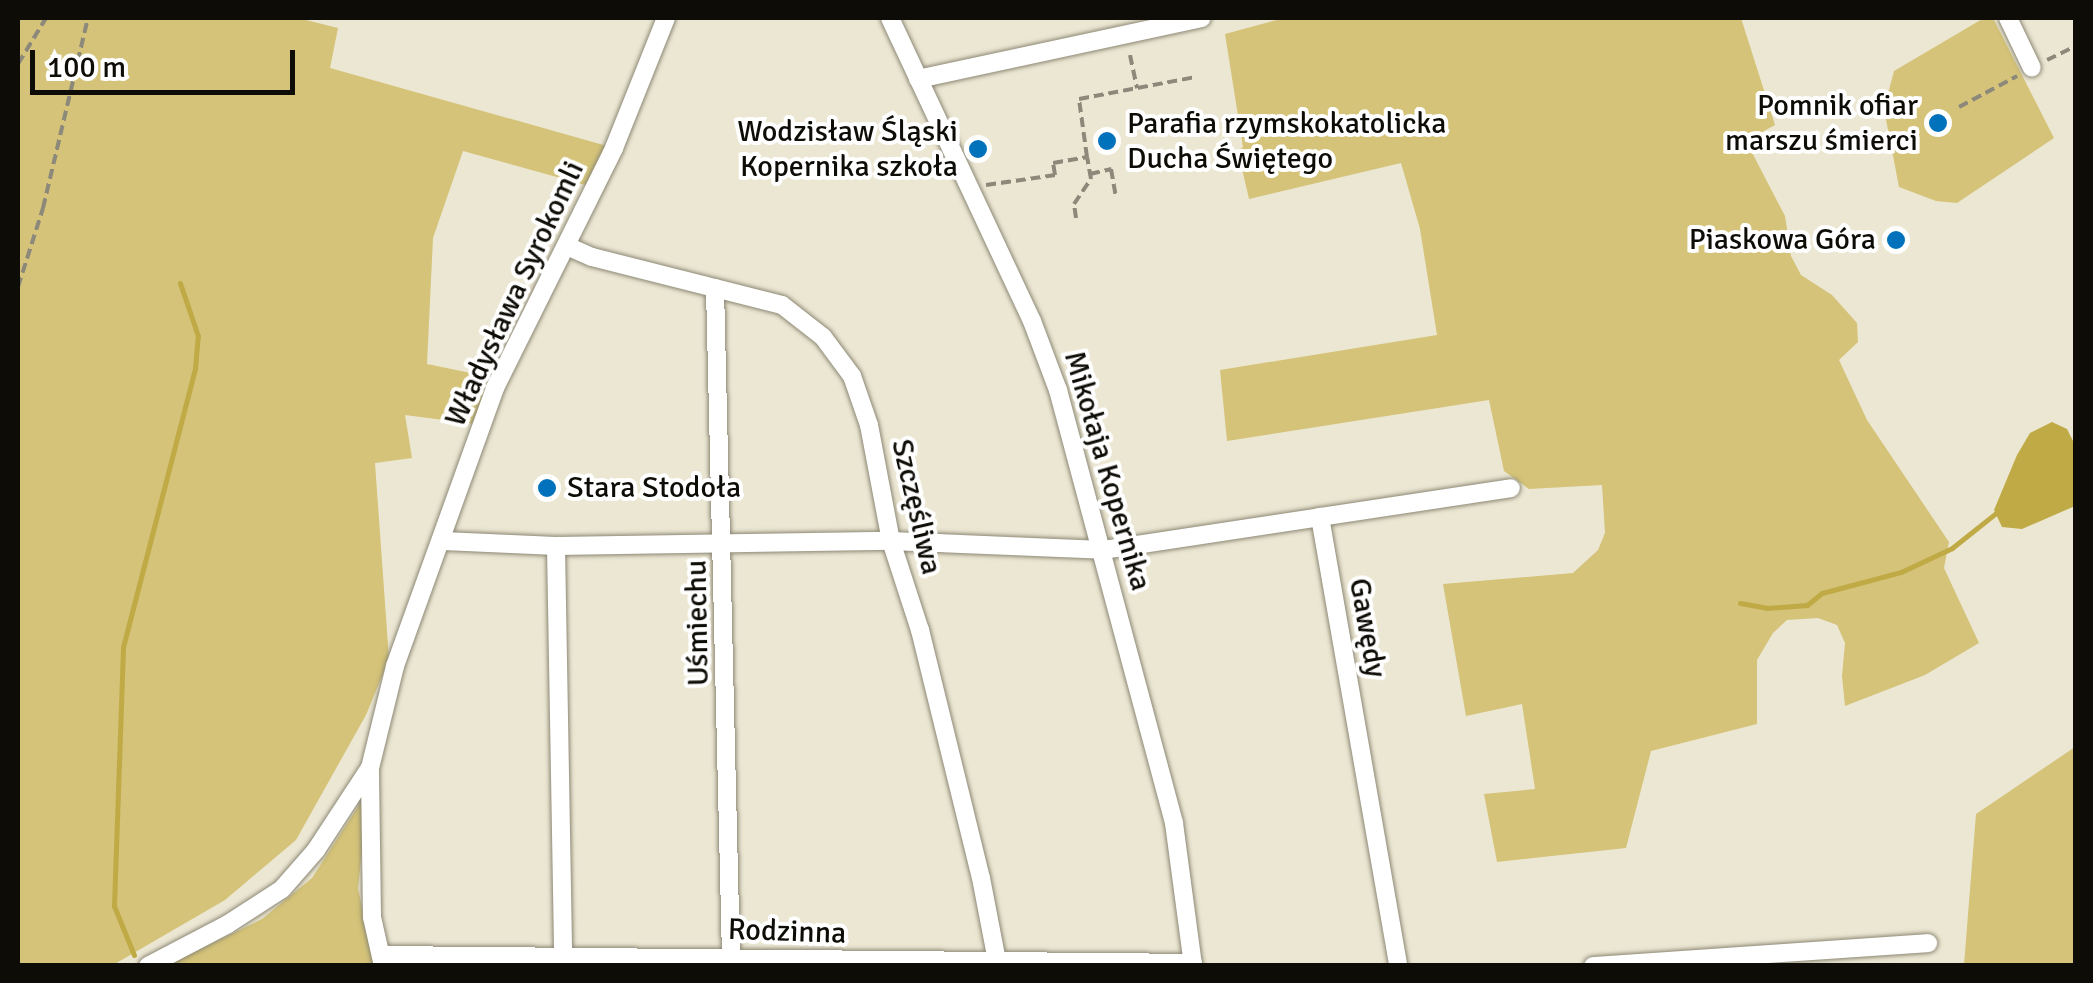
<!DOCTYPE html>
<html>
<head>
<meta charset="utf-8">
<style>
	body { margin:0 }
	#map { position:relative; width:2093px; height:983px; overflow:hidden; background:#ece7d3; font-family:Signika,sans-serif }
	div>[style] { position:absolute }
	.green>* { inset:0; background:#d4c378 }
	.water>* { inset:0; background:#bfaa46 }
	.stream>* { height:5px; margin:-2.5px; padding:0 2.5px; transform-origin:2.5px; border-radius:2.5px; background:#bfaa46 }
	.path>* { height:4px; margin-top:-2px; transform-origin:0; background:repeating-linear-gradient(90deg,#8c887a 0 10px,transparent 0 15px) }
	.roads { filter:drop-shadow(0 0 2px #8c8875) drop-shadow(0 0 2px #8c8875) }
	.minor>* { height:18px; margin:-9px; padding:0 9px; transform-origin:9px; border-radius:9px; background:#fff }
	.dots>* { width:28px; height:28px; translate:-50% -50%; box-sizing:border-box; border:5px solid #fff; border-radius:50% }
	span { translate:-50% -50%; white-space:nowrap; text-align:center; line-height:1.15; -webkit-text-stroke:8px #fff; paint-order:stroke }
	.poi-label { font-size:30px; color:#0e0c06 }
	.right { translate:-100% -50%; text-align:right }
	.left { translate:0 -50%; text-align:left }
	.street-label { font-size:30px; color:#0e0c06 }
	.frame { position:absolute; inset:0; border:20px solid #0e0c06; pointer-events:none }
	.scale { position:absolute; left:30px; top:50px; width:265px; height:45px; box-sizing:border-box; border:5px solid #0e0c06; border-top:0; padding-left:12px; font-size:30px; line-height:35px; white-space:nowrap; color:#0e0c06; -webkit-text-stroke:8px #fff; paint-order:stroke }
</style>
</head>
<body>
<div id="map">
	<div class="green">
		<i style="clip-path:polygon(18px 18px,298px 18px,338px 28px,330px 68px,607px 146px,589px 186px,463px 151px,433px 238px,427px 364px,495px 378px,475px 424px,405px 415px,412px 458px,375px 463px,389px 659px,366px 715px,296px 840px,225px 900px,113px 965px,18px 965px)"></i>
		<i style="clip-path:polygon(1284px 18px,1741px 18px,1775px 125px,1746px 141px,1785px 216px,1791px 256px,1801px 275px,1832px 295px,1857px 323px,1858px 342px,1839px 360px,1867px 420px,1949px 542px,1944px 568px,1979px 643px,1925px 675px,1845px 706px,1842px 676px,1845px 643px,1837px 625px,1818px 618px,1787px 620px,1773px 633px,1757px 660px,1757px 724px,1651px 751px,1626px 848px,1497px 862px,1484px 794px,1535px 789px,1522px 704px,1466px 716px,1443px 584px,1573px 573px,1598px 550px,1605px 533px,1602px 485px,1529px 489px,1504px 471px,1489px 400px,1227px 441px,1220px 370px,1437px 335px,1420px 229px,1401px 163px,1249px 199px,1238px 151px,1243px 147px,1225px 34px)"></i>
		<i style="clip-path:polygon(1984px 18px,1993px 18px,2054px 138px,1957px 203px,1936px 201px,1899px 187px,1884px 109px,1894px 71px)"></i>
		<i style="clip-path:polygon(2075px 747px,2075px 965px,1964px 965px,1976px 814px)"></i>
		<i style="clip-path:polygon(361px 802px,367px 806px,358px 888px,374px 965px,166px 966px,262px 919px,312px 878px)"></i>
	</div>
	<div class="water">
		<i style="clip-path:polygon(2052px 422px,2067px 429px,2075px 445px,2075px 506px,2022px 529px,2002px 527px,1994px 510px,2017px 455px,2030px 433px)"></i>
	</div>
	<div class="stream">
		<i style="left:1740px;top:603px;width:27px;rotate:10deg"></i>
		<i style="left:1767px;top:608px;width:40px;rotate:-4.3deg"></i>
		<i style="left:1807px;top:605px;width:19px;rotate:-39deg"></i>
		<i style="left:1822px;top:593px;width:82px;rotate:-14.9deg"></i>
		<i style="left:1901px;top:572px;width:56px;rotate:-25.2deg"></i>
		<i style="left:1952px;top:548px;width:56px;rotate:-38.5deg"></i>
		<i style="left:134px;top:955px;width:53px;rotate:-112.2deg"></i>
		<i style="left:114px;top:906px;width:259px;rotate:-88deg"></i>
		<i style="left:123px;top:647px;width:288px;rotate:-75.5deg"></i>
		<i style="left:195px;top:368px;width:32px;rotate:-85deg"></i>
		<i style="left:198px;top:336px;width:56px;rotate:-108.8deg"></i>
	</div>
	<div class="path">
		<i style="left:1130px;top:55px;width:34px;rotate:78deg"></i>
		<i style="left:2047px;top:60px;width:32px;rotate:-26deg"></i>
		<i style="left:18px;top:64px;width:54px;rotate:-58.7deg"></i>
		<i style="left:1959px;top:107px;width:66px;rotate:-28.1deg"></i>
		<i style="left:1090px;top:174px;width:22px;rotate:-13deg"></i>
		<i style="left:1111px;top:169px;width:27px;rotate:80deg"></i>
		<i style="left:986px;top:185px;width:70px;rotate:-8.2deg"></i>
		<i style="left:1055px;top:175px;width:12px;rotate:-99deg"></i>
		<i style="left:1053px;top:163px;width:35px;rotate:-10deg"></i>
		<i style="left:1087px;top:157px;width:59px;rotate:-97.9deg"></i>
		<i style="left:1079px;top:99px;width:118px;rotate:-10.7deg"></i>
		<i style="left:1076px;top:218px;width:14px;rotate:-98deg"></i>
		<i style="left:1074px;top:204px;width:30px;rotate:-56deg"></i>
		<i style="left:1091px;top:179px;width:22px;rotate:-100deg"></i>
		<i style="left:18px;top:287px;width:83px;rotate:-72.4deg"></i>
		<i style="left:43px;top:208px;width:195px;rotate:-76.7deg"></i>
	</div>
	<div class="roads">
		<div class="minor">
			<i style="left:890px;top:18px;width:335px;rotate:64.9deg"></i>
			<i style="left:1032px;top:321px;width:74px;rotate:69.4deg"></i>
			<i style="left:1058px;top:390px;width:448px;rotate:75deg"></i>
			<i style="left:1174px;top:823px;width:144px;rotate:82.4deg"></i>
			<i style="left:2008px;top:18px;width:55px;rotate:64.4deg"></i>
			<i style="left:918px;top:79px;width:290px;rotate:-12.1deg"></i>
			<i style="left:567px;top:246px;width:27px;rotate:24deg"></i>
			<i style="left:592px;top:257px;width:196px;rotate:14.2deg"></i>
			<i style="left:782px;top:305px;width:52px;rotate:38deg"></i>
			<i style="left:823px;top:337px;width:49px;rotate:53.4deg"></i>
			<i style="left:852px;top:376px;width:52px;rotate:70.9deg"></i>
			<i style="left:869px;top:425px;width:118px;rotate:79.3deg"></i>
			<i style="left:891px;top:541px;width:94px;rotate:72deg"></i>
			<i style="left:920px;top:630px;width:255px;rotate:76.2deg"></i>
			<i style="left:981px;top:878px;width:90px;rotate:79.1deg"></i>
			<i style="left:715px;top:288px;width:669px;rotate:88.63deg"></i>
			<i style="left:1320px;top:517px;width:193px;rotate:-8.6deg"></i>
			<i style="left:443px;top:541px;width:113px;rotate:2.5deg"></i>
			<i style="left:556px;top:546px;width:335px;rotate:-0.9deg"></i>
			<i style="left:891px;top:541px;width:212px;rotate:2.4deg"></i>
			<i style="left:1103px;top:550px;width:219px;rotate:-8.6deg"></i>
			<i style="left:1320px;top:517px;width:456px;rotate:80.1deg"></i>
			<i style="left:556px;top:546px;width:419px;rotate:89deg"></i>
			<i style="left:381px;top:955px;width:812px;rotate:0.56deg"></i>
			<i style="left:148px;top:966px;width:90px;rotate:-27.7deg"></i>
			<i style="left:228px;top:924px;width:64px;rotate:-32.9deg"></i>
			<i style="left:282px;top:889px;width:52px;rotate:-48.9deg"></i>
			<i style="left:316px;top:850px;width:97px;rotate:-56.8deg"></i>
			<i style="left:383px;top:966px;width:50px;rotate:-102.7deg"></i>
			<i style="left:372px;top:917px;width:149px;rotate:-90.8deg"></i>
			<i style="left:370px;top:768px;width:105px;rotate:-76.2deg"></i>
			<i style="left:395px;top:666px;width:295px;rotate:-70.2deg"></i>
			<i style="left:495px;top:388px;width:268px;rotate:-63.6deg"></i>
			<i style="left:614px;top:148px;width:140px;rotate:-68.2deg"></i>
			<i style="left:1593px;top:966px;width:336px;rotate:-3.9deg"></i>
		</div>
	</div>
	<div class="dots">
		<i style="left:1938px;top:123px;background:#0071bb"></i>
		<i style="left:1107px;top:141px;background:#0071bb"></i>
		<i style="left:978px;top:149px;background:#0071bb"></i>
		<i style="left:1896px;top:240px;background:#0071bb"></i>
		<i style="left:547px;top:488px;background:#0071bb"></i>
	</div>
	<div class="poi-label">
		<span class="right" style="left:1918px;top:123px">Pomnik ofiar<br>marszu śmierci</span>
		<span class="left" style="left:1127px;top:141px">Parafia rzymskokatolicka<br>Ducha Świętego</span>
		<span class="right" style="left:958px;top:149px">Wodzisław Śląski<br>Kopernika szkoła</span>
		<span class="right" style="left:1876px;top:240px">Piaskowa Góra</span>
		<span class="left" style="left:567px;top:488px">Stara Stodoła</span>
	</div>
	<div class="street-label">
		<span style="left:515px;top:294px;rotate:-65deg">Władysława Syrokomli</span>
		<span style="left:1107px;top:471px;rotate:74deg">Mikołaja Kopernika</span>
		<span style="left:916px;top:507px;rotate:77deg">Szczęśliwa</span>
		<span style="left:698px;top:623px;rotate:-91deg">Uśmiechu</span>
		<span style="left:1367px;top:628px;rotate:80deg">Gawędy</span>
		<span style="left:787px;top:932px;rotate:2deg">Rodzinna</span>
	</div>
	<div class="frame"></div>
	<div class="scale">100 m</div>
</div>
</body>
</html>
